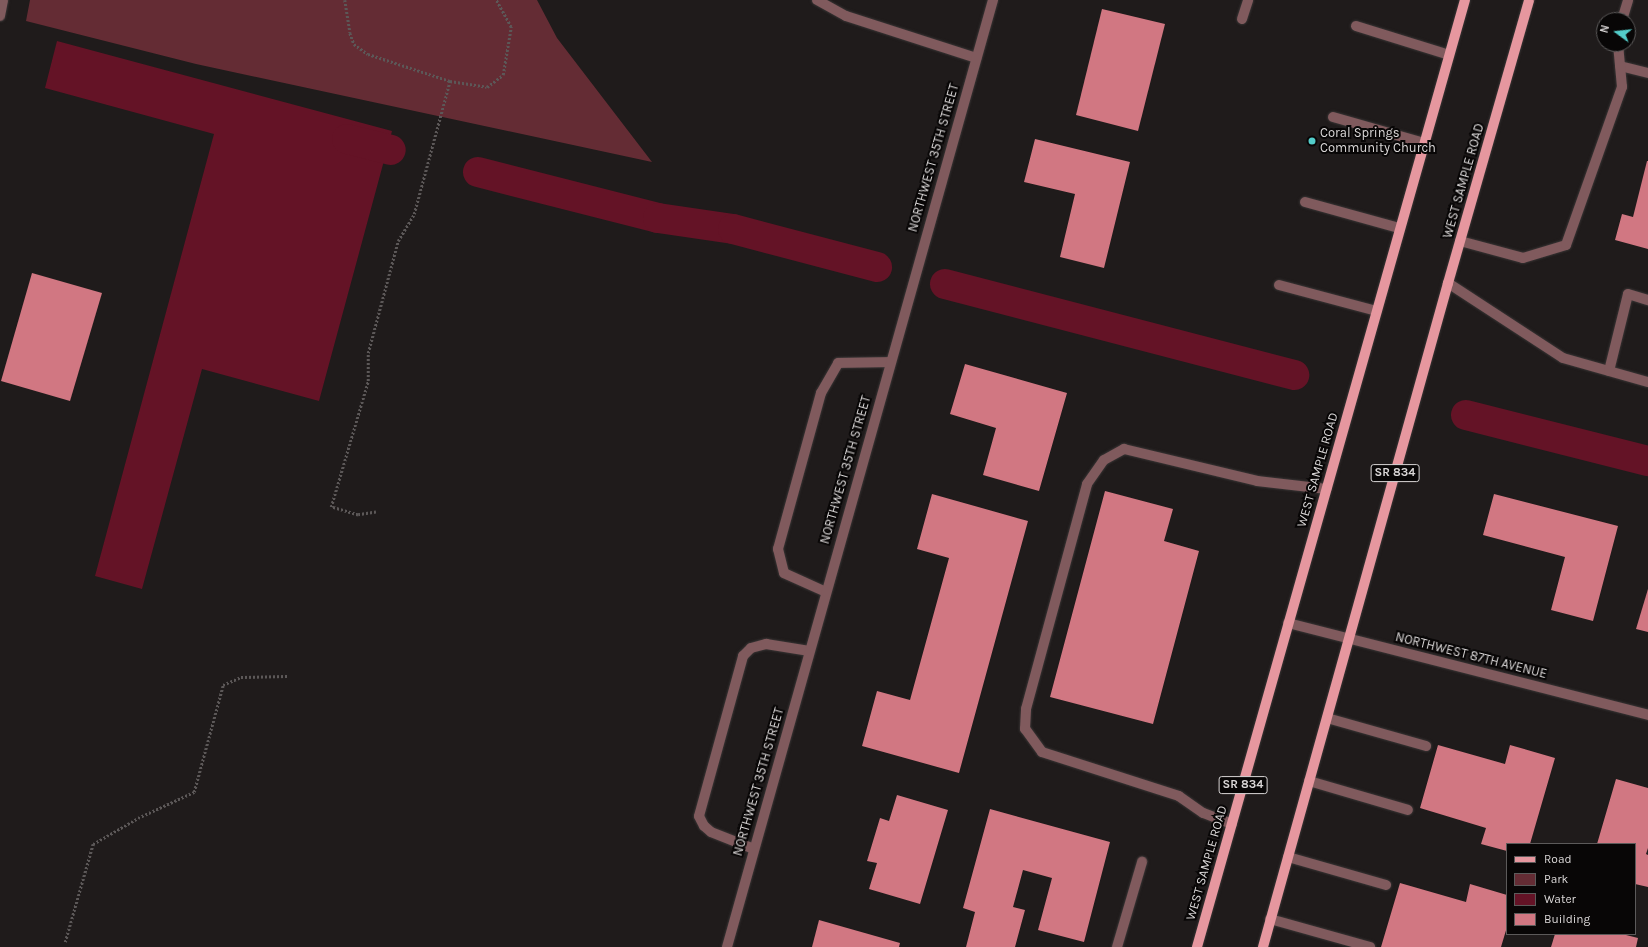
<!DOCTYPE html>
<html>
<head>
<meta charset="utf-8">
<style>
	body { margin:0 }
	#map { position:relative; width:1648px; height:947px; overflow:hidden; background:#1f1b1b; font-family:Karla,sans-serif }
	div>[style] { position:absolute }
	.green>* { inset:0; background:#642c34 }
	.water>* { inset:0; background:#641326 }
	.canal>* { height:30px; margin:-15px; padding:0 15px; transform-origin:15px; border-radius:15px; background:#641326 }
	.building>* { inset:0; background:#d17782 }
	.path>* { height:2.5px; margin-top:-1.25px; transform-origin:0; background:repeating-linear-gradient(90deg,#5c5858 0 2px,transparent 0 4px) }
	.roads { filter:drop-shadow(0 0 1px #393535) drop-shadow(0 0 1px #393535) }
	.minor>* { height:10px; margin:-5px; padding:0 5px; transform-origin:5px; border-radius:5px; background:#805a5d }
	.major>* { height:10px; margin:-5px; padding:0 5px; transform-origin:5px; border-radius:5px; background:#e6979f }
	.dots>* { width:11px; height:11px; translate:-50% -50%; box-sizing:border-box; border:2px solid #080606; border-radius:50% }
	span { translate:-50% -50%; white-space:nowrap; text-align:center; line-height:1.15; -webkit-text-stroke:4px #080606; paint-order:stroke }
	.shield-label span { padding:1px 3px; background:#080606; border:1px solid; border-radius:3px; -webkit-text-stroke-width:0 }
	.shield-label { font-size:12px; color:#dad7d7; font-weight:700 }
	.poi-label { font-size:13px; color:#dad7d7 }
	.left { translate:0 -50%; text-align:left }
	.street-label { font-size:13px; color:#dad7d7 }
	.legend { position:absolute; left:1506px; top:843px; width:130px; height:92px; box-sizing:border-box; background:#080606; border:1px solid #5c5a5a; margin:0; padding:5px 7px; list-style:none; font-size:12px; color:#dad7d7 }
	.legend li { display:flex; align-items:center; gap:8px; height:20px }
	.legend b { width:20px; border:1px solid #5c5a5a }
	.north { position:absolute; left:1596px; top:12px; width:40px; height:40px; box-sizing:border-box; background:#080606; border:1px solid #5c5a5a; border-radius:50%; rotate:285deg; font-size:11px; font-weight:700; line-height:16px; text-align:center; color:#dad7d7 }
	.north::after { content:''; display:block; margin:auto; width:14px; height:18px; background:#53cdca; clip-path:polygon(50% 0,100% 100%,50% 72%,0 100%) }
</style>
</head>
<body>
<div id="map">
	<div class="green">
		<i style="clip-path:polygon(30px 0,537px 0,557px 38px,652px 162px,196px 64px,26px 21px)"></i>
	</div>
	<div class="water">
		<i style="clip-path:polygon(57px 41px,392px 131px,319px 401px,202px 369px,142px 589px,95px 576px,214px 134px,45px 88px)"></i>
	</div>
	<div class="canal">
		<i style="left:347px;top:139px;width:45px;rotate:14deg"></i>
		<i style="left:478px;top:172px;width:186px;rotate:14.3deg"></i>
		<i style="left:658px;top:218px;width:76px;rotate:8.3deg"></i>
		<i style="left:733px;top:229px;width:149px;rotate:14.8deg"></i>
		<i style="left:945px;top:284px;width:361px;rotate:14.6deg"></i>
		<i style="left:1466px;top:415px;width:188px;rotate:14.2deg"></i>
	</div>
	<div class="building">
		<i style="clip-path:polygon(1102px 9px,1165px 24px,1138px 131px,1076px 115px)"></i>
		<i style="clip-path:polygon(1035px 139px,1130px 162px,1104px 268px,1060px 257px,1075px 194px,1024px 182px)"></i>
		<i style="clip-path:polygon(1647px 161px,1648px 161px,1648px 249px,1615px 240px,1622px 214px,1633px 217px)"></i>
		<i style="clip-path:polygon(32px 273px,102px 293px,70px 401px,1px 381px)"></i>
		<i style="clip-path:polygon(965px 364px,1067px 393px,1039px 491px,983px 475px,996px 428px,950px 414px)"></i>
		<i style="clip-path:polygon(1105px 491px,1173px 509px,1164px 541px,1199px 551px,1153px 724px,1050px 697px)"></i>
		<i style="clip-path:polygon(932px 494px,1028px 521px,959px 773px,862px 746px,877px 691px,910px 700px,949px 558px,917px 549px)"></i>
		<i style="clip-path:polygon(1494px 494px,1618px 526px,1593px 621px,1551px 610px,1565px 557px,1483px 535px)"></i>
		<i style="clip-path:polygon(1648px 589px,1648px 632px,1636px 629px)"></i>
		<i style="clip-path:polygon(1438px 745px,1505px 764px,1510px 745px,1555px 758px,1530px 844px,1507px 844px,1507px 851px,1481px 844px,1486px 828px,1420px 808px)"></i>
		<i style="clip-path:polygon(1616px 779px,1648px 788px,1648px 848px,1646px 854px,1648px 855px,1648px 887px,1635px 884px,1635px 844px,1597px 844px)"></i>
		<i style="clip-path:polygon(897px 795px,948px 810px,920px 904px,869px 889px,877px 863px,867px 861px,880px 818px,889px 821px)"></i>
		<i style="clip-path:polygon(990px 809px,1110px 842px,1084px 942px,1038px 930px,1052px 878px,1023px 870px,1013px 907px,1025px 910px,1015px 947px,966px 947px,975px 912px,963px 908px)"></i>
		<i style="clip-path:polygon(1400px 883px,1466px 902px,1470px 884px,1507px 895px,1507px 927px,1501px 947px,1381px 947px)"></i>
		<i style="clip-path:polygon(819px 920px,900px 943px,899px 947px,812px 947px)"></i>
		<i style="clip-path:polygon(1555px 934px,1622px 934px,1638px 938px,1636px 947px,1551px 947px)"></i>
	</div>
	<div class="path">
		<i style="left:345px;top:0;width:33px;rotate:81deg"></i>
		<i style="left:350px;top:33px;width:12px;rotate:70deg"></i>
		<i style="left:354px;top:44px;width:17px;rotate:36deg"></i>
		<i style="left:368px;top:54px;width:86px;rotate:18.2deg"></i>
		<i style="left:450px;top:81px;width:37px;rotate:9deg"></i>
		<i style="left:487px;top:87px;width:20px;rotate:-37deg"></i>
		<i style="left:503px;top:75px;width:49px;rotate:-80.5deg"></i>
		<i style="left:511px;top:27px;width:31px;rotate:-119deg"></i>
		<i style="left:376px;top:512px;width:18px;rotate:171deg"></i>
		<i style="left:358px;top:515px;width:28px;rotate:-163deg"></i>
		<i style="left:331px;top:507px;width:131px;rotate:-73.6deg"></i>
		<i style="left:368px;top:381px;width:28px;rotate:-90deg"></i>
		<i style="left:368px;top:353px;width:116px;rotate:-75deg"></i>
		<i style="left:398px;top:241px;width:31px;rotate:-59deg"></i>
		<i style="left:414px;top:214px;width:138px;rotate:-74.9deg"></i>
		<i style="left:65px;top:942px;width:102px;rotate:-74.1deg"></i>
		<i style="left:93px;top:844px;width:52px;rotate:-30deg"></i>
		<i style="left:138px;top:818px;width:62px;rotate:-24.9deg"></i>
		<i style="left:194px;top:792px;width:111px;rotate:-74.8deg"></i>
		<i style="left:223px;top:685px;width:20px;rotate:-24deg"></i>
		<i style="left:241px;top:677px;width:46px;rotate:-1.2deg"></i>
	</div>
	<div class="roads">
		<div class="minor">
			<i style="left:817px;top:0;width:33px;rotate:29deg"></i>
			<i style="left:846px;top:16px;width:137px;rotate:17.9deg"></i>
			<i style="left:0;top:16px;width:16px;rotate:-79deg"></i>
			<i style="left:1242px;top:19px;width:20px;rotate:-72deg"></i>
			<i style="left:1622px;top:20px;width:21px;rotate:-73deg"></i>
			<i style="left:1356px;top:26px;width:97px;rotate:17.3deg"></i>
			<i style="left:1620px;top:66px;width:29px;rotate:14deg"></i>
			<i style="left:1333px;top:117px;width:95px;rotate:15.9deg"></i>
			<i style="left:1305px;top:202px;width:98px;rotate:15.5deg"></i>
			<i style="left:1460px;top:241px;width:65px;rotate:15.1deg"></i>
			<i style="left:1523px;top:258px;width:45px;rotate:-16.8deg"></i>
			<i style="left:1566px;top:245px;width:168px;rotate:-70.5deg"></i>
			<i style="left:1622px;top:87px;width:43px;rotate:-95.3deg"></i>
			<i style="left:1448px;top:283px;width:137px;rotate:33.1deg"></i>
			<i style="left:1563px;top:358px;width:88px;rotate:15.8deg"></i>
			<i style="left:1279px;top:285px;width:101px;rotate:14.9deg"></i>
			<i style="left:1609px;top:371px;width:79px;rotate:-76.1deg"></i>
			<i style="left:1628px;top:294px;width:21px;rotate:17deg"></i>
			<i style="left:826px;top:592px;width:46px;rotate:-155.7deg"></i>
			<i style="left:784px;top:573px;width:25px;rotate:-104deg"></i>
			<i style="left:778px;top:549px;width:162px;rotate:-74.6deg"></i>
			<i style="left:821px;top:393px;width:34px;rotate:-60deg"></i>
			<i style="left:838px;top:363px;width:52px;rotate:-1.1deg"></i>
			<i style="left:1288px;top:623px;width:372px;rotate:14.3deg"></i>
			<i style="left:1327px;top:718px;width:103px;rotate:15.8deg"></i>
			<i style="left:1309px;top:781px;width:103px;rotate:16.3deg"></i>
			<i style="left:1232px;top:824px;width:31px;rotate:-159deg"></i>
			<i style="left:1203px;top:813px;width:29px;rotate:-145deg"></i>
			<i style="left:1179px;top:796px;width:144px;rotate:-162.2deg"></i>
			<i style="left:1042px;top:752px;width:29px;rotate:-126deg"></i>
			<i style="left:1025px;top:729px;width:20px;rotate:-87deg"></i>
			<i style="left:1026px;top:709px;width:233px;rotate:-74.8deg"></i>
			<i style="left:1087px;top:484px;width:29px;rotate:-55deg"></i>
			<i style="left:1104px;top:460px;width:23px;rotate:-29deg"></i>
			<i style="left:1124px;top:449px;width:137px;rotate:13.5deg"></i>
			<i style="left:1257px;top:481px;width:70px;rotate:6.5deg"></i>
			<i style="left:754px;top:849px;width:46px;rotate:-158.4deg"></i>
			<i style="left:711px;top:832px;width:9px;rotate:-139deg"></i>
			<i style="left:704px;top:826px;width:11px;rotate:-117deg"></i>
			<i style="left:699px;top:816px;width:166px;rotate:-74.6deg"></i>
			<i style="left:743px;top:656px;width:11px;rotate:-45deg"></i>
			<i style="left:751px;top:648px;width:16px;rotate:-15deg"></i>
			<i style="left:766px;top:644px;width:44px;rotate:9.2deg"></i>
			<i style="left:1288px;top:857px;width:102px;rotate:15.9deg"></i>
			<i style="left:1270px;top:919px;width:104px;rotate:15.6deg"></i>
			<i style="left:727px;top:947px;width:984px;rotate:-74.31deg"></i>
			<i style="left:1117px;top:947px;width:89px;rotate:-73.6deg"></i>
		</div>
		<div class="major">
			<i style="left:1197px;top:947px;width:984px;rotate:-74.2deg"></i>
			<i style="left:1263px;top:947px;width:689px;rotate:-74.43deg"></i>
			<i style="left:1448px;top:283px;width:294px;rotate:-74deg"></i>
		</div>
	</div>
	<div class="dots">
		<i style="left:1312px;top:141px;background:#53cdca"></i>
	</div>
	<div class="shield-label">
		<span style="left:1395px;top:473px">SR 834</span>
		<span style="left:1243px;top:785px">SR 834</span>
	</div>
	<div class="poi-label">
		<span class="left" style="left:1320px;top:141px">Coral Springs<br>Community Church</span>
	</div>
	<div class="street-label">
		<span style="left:934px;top:158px;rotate:-74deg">NORTHWEST 35TH STREET</span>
		<span style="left:1464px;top:181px;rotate:-74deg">WEST SAMPLE ROAD</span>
		<span style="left:846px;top:470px;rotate:-74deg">NORTHWEST 35TH STREET</span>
		<span style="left:1318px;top:470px;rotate:-74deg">WEST SAMPLE ROAD</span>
		<span style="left:1471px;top:656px;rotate:14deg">NORTHWEST 87TH AVENUE</span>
		<span style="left:759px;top:782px;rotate:-74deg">NORTHWEST 35TH STREET</span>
		<span style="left:1207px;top:863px;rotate:-74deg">WEST SAMPLE ROAD</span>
	</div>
	<ul class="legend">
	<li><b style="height:5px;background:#e6979f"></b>Road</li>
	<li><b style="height:11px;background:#642c34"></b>Park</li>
	<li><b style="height:11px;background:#641326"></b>Water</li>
	<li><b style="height:11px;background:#d17782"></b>Building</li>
	</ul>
	<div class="north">N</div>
</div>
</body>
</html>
